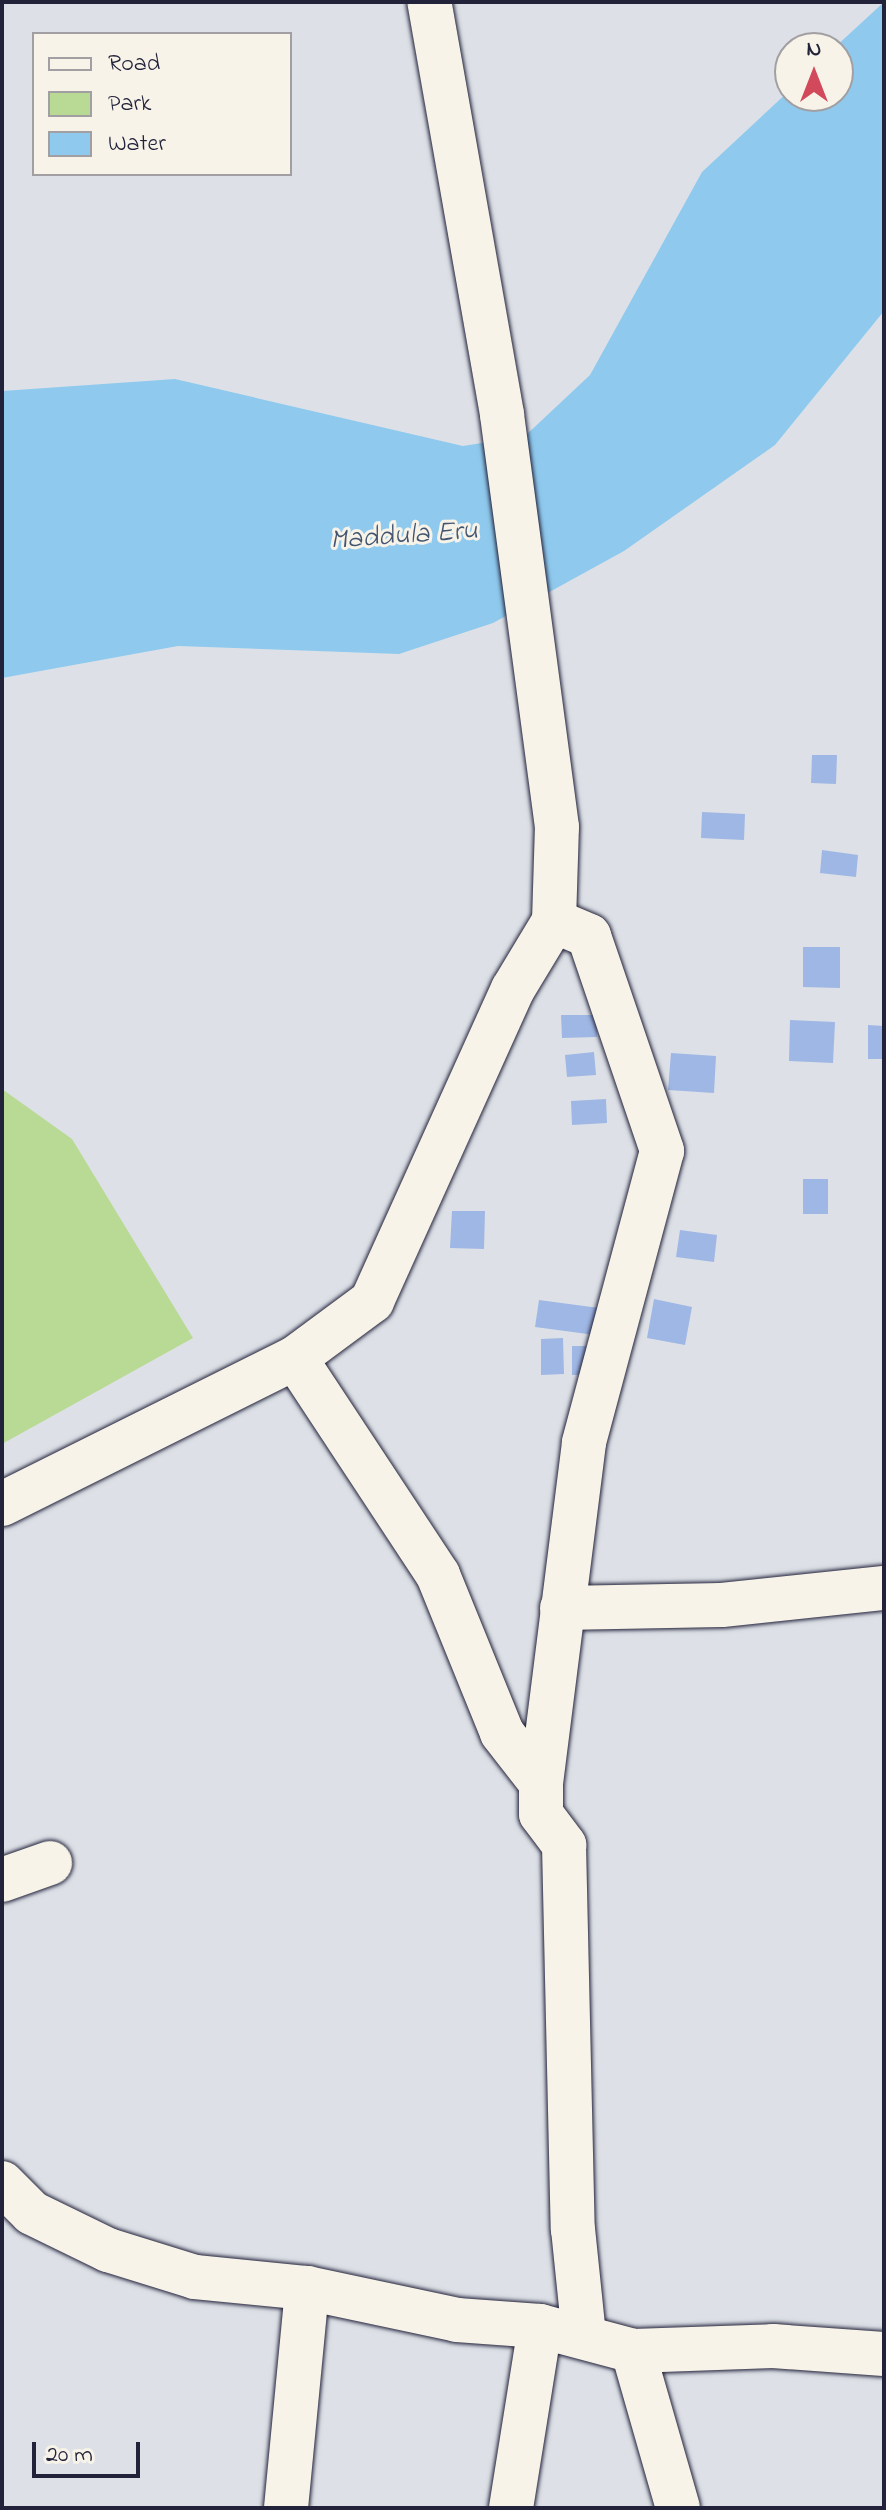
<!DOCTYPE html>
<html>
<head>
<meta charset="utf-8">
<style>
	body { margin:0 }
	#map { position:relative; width:886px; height:2510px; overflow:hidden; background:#dde1e7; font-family:"Indie Flower",sans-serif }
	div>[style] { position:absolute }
	.green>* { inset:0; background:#b9da94 }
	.water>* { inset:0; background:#8fcaee }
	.building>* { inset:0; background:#9fb7e4 }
	.roads { filter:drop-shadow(0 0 2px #22223b) drop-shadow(0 0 2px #22223b) }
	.minor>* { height:44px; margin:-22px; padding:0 22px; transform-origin:22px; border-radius:22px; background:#f7f3e8 }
	.major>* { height:44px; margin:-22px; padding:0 22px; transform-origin:22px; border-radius:22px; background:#f7f3e8 }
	span { translate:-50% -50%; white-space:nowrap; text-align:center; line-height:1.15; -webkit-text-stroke:6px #f7f3e8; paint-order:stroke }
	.water-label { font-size:28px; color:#435471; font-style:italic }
	.frame { position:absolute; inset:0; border:4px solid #22223b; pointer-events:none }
	.legend { position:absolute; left:32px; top:32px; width:260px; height:144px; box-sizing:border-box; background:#f7f3e8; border:2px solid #a29fa3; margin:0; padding:10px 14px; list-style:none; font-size:24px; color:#22223b }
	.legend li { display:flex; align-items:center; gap:16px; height:40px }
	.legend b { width:40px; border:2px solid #a29fa3 }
	.north { position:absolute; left:774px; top:32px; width:80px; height:80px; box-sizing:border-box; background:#f7f3e8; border:2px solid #a29fa3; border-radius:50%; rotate:0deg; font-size:22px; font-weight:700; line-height:32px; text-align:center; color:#22223b }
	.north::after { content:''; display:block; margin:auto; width:28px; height:36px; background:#d1495b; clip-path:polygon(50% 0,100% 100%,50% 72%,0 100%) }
	.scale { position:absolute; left:32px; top:2442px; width:108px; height:36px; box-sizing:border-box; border:4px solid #22223b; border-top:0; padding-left:10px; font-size:24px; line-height:28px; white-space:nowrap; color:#22223b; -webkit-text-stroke:6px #f7f3e8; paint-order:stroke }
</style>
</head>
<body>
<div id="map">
	<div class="green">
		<i style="clip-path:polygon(2px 1089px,72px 1139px,193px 1338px,2px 1444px)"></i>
	</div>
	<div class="water">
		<i style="clip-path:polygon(884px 2px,884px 311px,775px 445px,624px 551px,493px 623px,399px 654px,178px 646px,2px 678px,2px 391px,175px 379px,463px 446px,525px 436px,590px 375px,702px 172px,790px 90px,790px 96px,838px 96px,838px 48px,834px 48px)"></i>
	</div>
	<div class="building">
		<i style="clip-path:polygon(812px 755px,837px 755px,836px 784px,811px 783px)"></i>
		<i style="clip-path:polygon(702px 812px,745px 814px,744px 840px,701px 838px)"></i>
		<i style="clip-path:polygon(822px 850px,858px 855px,856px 877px,820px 873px)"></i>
		<i style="clip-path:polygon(803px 947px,840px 947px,840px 988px,803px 987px)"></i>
		<i style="clip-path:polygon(561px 1015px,597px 1015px,597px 1037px,562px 1038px)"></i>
		<i style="clip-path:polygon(790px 1020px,835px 1022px,833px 1063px,789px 1061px)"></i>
		<i style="clip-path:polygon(868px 1025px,884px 1026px,884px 1059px,868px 1059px)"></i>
		<i style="clip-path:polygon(594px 1052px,596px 1075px,567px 1077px,565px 1055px)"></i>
		<i style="clip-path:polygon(671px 1053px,716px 1056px,714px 1093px,668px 1090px)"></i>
		<i style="clip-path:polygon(606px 1099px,607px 1123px,572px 1125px,571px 1101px)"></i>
		<i style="clip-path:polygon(803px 1179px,828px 1179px,828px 1214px,803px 1214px)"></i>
		<i style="clip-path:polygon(452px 1211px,485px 1211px,484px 1249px,450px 1248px)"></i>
		<i style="clip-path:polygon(680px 1230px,717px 1235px,714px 1262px,676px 1257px)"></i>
		<i style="clip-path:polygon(654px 1299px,692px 1307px,685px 1345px,647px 1338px)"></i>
		<i style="clip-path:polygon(539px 1300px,614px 1310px,610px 1337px,535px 1327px)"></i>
		<i style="clip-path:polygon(563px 1338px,564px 1374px,541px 1375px,541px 1339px)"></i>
		<i style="clip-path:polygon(572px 1346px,609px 1346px,610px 1374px,572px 1375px)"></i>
	</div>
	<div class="roads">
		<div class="minor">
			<i style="left:554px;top:921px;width:38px;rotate:23deg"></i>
			<i style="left:589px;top:936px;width:227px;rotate:71.2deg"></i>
			<i style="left:662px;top:1151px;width:302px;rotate:105deg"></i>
			<i style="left:584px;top:1443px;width:343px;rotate:97.2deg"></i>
			<i style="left:541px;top:1783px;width:31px;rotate:90deg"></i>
			<i style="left:541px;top:1814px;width:39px;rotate:53deg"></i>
			<i style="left:564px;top:1845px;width:384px;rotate:88.7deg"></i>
			<i style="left:573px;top:2229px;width:108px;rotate:84.1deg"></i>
			<i style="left:295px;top:1358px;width:260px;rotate:56.6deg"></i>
			<i style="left:438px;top:1575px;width:170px;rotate:67.9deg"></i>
			<i style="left:502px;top:1733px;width:63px;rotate:52deg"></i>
			<i style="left:562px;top:1608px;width:160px;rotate:-1.1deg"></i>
			<i style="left:722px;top:1605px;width:163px;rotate:-6deg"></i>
			<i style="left:2px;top:1880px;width:51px;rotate:-19.5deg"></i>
			<i style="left:2px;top:2183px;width:42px;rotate:45deg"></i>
			<i style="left:32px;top:2213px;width:85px;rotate:26deg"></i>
			<i style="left:108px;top:2250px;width:91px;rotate:17.2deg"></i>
			<i style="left:195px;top:2277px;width:113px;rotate:5.6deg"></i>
			<i style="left:307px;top:2288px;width:153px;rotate:12deg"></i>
			<i style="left:457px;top:2320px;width:83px;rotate:4.1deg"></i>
			<i style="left:540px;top:2326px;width:96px;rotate:15deg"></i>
			<i style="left:633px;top:2351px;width:140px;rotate:-2deg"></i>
			<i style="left:773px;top:2346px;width:111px;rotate:4.1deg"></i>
			<i style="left:633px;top:2351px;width:163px;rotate:74deg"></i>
			<i style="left:286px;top:2508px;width:221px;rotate:-84.5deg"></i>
			<i style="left:511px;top:2508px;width:184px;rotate:-80.9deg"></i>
		</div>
		<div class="major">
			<i style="left:2px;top:1504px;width:327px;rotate:-26.5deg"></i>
			<i style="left:295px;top:1358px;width:96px;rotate:-36.5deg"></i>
			<i style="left:372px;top:1301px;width:342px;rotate:-65.7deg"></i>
			<i style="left:513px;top:989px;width:79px;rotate:-58.9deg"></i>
			<i style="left:554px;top:921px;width:94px;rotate:-88.2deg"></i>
			<i style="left:557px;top:827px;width:417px;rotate:-97.6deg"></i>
			<i style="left:502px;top:414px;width:418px;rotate:-100deg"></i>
		</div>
	</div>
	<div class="water-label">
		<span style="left:404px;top:537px;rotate:-4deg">Maddula Eru</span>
	</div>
	<div class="frame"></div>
	<ul class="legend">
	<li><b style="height:10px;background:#f7f3e8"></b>Road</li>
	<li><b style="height:22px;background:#b9da94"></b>Park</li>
	<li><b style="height:22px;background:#8fcaee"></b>Water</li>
	</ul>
	<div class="north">N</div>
	<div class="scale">20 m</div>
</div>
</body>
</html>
